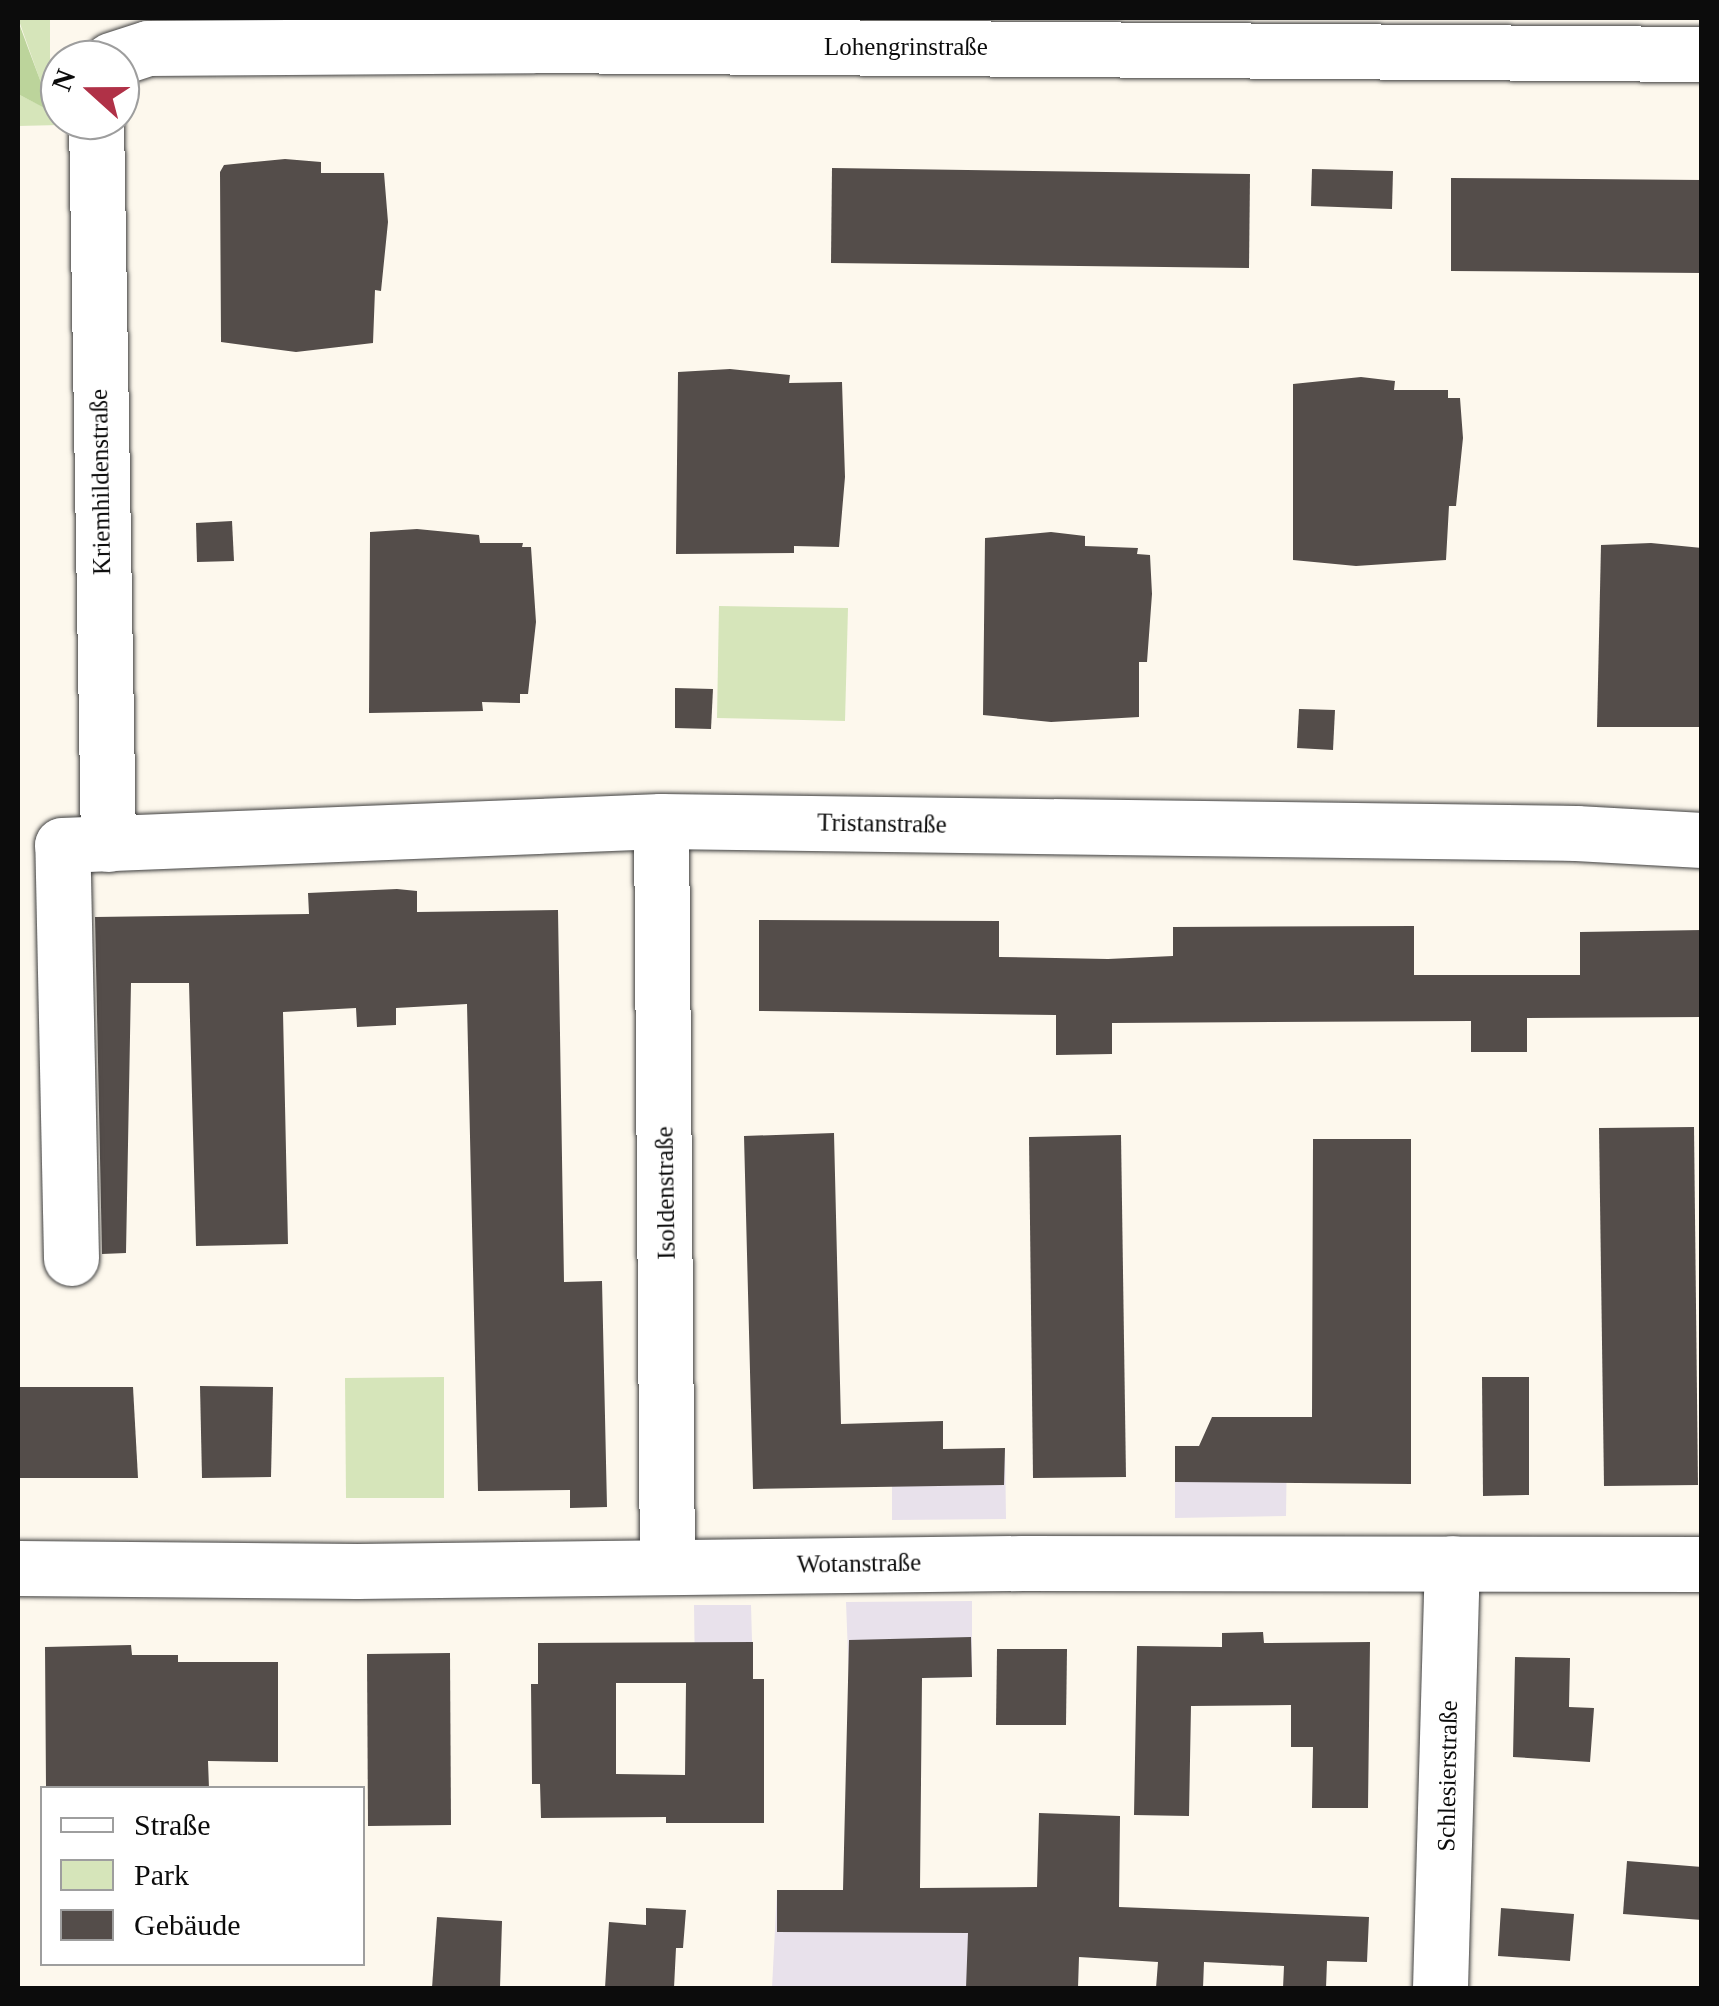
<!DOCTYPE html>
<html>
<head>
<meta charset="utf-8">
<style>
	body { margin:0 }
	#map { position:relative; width:1719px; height:2006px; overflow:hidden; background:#fdf8ed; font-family:"Times New Roman",serif }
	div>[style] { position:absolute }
	.industrial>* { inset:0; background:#e8e1eb }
	.green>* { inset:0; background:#d6e5ba }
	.forest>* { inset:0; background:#bcd49b }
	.building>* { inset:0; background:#544d4a }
	.roads { filter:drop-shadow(0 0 2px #3f3f3f) drop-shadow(0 0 2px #3f3f3f) }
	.minor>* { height:55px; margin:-27.5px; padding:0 27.5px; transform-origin:27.5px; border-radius:27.5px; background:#fff }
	span { translate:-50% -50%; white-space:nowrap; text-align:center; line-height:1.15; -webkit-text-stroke:10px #fff; paint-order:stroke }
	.street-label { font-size:25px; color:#0c0c0c }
	.frame { position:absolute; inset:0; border:20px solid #0c0c0c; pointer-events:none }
	.legend { position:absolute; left:40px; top:1786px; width:325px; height:180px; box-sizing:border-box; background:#fff; border:2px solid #9e9e9e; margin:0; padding:12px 18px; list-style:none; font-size:30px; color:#0c0c0c }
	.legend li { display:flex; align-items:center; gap:20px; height:50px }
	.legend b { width:50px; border:2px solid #9e9e9e }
	.north { position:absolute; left:40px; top:40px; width:100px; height:100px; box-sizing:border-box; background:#fff; border:2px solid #9e9e9e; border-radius:50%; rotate:291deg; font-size:28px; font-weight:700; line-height:40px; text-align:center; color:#0c0c0c }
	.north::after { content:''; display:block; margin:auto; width:35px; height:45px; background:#b03147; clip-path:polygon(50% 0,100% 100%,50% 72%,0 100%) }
</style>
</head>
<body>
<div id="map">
	<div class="industrial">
		<i style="clip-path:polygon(1287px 1445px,1286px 1516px,1175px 1518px,1175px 1446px)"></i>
		<i style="clip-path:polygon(892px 1449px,1005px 1449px,1006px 1519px,892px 1520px)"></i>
		<i style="clip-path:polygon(972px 1601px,972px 1677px,849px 1680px,846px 1602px)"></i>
		<i style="clip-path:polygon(694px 1605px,751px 1605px,753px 1676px,695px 1677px)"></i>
		<i style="clip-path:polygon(777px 1890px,1012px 1891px,1006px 1988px,772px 1988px)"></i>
	</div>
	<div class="green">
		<i style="clip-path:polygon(18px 18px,50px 18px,50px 95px,60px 125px,18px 126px,18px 94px,51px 111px)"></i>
		<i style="clip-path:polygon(719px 606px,848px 608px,845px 721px,717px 718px)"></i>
		<i style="clip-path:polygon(444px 1377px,444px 1498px,346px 1498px,345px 1378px)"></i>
	</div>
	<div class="forest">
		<i style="clip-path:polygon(18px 21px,52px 112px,18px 94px)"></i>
	</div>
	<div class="building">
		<i style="clip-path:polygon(285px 159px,321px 162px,321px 173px,384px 173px,388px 222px,381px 291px,375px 290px,373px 343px,296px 352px,221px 342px,220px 172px,224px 165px)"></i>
		<i style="clip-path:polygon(832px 168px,1250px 174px,1249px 268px,831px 263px)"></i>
		<i style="clip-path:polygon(1312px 169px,1393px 171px,1392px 209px,1311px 206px)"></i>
		<i style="clip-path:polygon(1451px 178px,1702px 180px,1702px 273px,1451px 271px)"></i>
		<i style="clip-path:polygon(730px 369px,790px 375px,789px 383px,842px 382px,845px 477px,839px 547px,794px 546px,794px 553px,676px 554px,678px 372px)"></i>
		<i style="clip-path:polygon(1361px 377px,1395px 381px,1394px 390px,1448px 390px,1448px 398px,1460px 398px,1463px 438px,1456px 506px,1449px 506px,1446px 560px,1356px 566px,1293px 560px,1293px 384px)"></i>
		<i style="clip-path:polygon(232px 521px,234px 561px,197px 562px,196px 523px)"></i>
		<i style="clip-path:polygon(417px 529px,479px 535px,480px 543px,523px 543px,522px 547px,531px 547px,536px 622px,528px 694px,520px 694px,520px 703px,482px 702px,483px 711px,369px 713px,370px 532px)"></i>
		<i style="clip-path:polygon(1051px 532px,1085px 536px,1085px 546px,1138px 548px,1137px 554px,1150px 555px,1152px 594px,1147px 662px,1139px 662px,1139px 717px,1051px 722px,983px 715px,985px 538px)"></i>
		<i style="clip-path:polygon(1651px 543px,1702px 548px,1702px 727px,1597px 727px,1601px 545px)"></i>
		<i style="clip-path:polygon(675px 688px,713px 689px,711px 729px,675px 728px)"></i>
		<i style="clip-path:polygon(1299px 709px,1335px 710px,1333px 750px,1297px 748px)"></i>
		<i style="clip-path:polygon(397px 889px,417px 891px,417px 912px,558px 910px,564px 1282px,602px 1281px,607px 1507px,570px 1508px,570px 1490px,478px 1491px,467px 1004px,396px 1008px,396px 1025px,357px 1027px,356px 1008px,283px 1012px,288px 1244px,196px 1246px,189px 983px,131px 983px,126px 1253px,102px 1254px,95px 917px,309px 914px,308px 893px)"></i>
		<i style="clip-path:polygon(759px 920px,999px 921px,999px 957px,1108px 959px,1173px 956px,1173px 927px,1414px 926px,1414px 975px,1580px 975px,1580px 932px,1702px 930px,1702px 1017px,1527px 1018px,1527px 1052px,1471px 1052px,1471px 1021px,1112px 1023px,1112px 1054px,1056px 1055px,1056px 1015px,759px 1011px)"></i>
		<i style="clip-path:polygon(1694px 1127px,1698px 1485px,1604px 1486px,1599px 1128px)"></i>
		<i style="clip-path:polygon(834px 1133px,841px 1424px,943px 1421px,943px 1449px,1005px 1448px,1004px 1485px,753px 1489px,744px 1136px)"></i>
		<i style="clip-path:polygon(1121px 1135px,1126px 1477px,1033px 1478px,1029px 1137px)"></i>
		<i style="clip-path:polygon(1313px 1139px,1411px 1139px,1411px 1484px,1175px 1482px,1175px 1446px,1199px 1446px,1212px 1417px,1312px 1417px)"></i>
		<i style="clip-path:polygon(1482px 1377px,1529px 1377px,1529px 1495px,1483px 1496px)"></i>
		<i style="clip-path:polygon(200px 1386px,273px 1387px,271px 1477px,202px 1478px)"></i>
		<i style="clip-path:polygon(18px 1387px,133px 1387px,138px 1478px,18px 1478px)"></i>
		<i style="clip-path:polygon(1263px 1632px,1264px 1643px,1370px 1642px,1368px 1808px,1312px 1808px,1313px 1747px,1291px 1747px,1291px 1705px,1191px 1706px,1189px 1816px,1134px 1815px,1137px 1646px,1222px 1647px,1222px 1633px)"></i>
		<i style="clip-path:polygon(971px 1637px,972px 1677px,922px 1678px,920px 1888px,1037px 1887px,1039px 1813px,1120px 1816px,1119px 1907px,1369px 1917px,1367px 1962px,1327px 1961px,1326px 1988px,1283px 1988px,1284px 1966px,1204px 1962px,1203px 1988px,1156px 1988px,1158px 1962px,1079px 1957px,1078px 1988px,966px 1988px,968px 1933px,777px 1932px,777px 1890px,843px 1890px,849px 1640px)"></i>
		<i style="clip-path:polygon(evenodd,753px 1642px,753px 1679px,764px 1679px,764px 1823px,666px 1823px,666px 1817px,541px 1818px,540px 1784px,532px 1784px,531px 1684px,538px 1684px,538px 1643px,753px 1642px,616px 1683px,686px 1683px,685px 1775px,616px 1774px,616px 1683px)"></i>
		<i style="clip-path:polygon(131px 1645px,132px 1655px,178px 1655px,178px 1662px,278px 1662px,278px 1762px,208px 1761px,209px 1788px,46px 1788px,45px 1647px)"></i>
		<i style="clip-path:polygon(997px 1649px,1067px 1649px,1066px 1725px,996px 1725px)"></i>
		<i style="clip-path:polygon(450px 1653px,451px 1825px,368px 1826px,367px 1654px)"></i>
		<i style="clip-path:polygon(1515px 1657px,1570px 1658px,1569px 1707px,1594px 1708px,1590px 1762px,1513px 1757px)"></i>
		<i style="clip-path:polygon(1627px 1861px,1702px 1867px,1702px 1920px,1623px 1914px)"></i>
		<i style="clip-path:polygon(646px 1908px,686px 1910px,683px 1948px,676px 1948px,674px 1988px,605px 1988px,609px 1922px,646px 1925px)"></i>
		<i style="clip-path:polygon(1501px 1908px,1574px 1914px,1570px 1961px,1498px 1956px)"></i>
		<i style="clip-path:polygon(437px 1917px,502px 1921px,500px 1988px,432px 1988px)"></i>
	</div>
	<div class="roads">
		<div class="minor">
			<i style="left:111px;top:60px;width:39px;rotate:-18deg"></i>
			<i style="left:148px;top:48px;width:385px;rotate:-0.4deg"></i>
			<i style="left:533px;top:45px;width:1169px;rotate:0.44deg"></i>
			<i style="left:96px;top:120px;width:724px;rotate:89.05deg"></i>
			<i style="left:661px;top:821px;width:745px;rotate:89.54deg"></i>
			<i style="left:71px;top:1258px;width:413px;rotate:-91.2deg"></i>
			<i style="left:62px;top:845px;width:599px;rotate:-2.29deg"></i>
			<i style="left:661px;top:821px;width:915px;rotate:0.75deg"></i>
			<i style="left:1576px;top:833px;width:126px;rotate:3.2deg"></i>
			<i style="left:18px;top:1568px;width:339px;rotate:0.5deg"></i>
			<i style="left:357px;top:1571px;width:666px;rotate:-0.69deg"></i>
			<i style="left:1023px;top:1563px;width:679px;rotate:0.08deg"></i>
			<i style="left:1440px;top:1988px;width:425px;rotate:-88.4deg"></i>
		</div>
	</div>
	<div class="street-label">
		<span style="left:906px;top:47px">Lohengrinstraße</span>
		<span style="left:101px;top:482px;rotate:-91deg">Kriemhildenstraße</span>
		<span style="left:882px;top:824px;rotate:1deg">Tristanstraße</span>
		<span style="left:666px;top:1193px;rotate:-91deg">Isoldenstraße</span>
		<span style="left:859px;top:1564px;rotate:-1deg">Wotanstraße</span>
		<span style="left:1448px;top:1776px;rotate:-89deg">Schlesierstraße</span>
	</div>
	<div class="frame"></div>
	<ul class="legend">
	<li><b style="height:12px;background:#fff"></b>Straße</li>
	<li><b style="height:28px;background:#d6e5ba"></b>Park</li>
	<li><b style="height:28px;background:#544d4a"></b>Gebäude</li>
	</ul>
	<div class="north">N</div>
</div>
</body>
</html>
